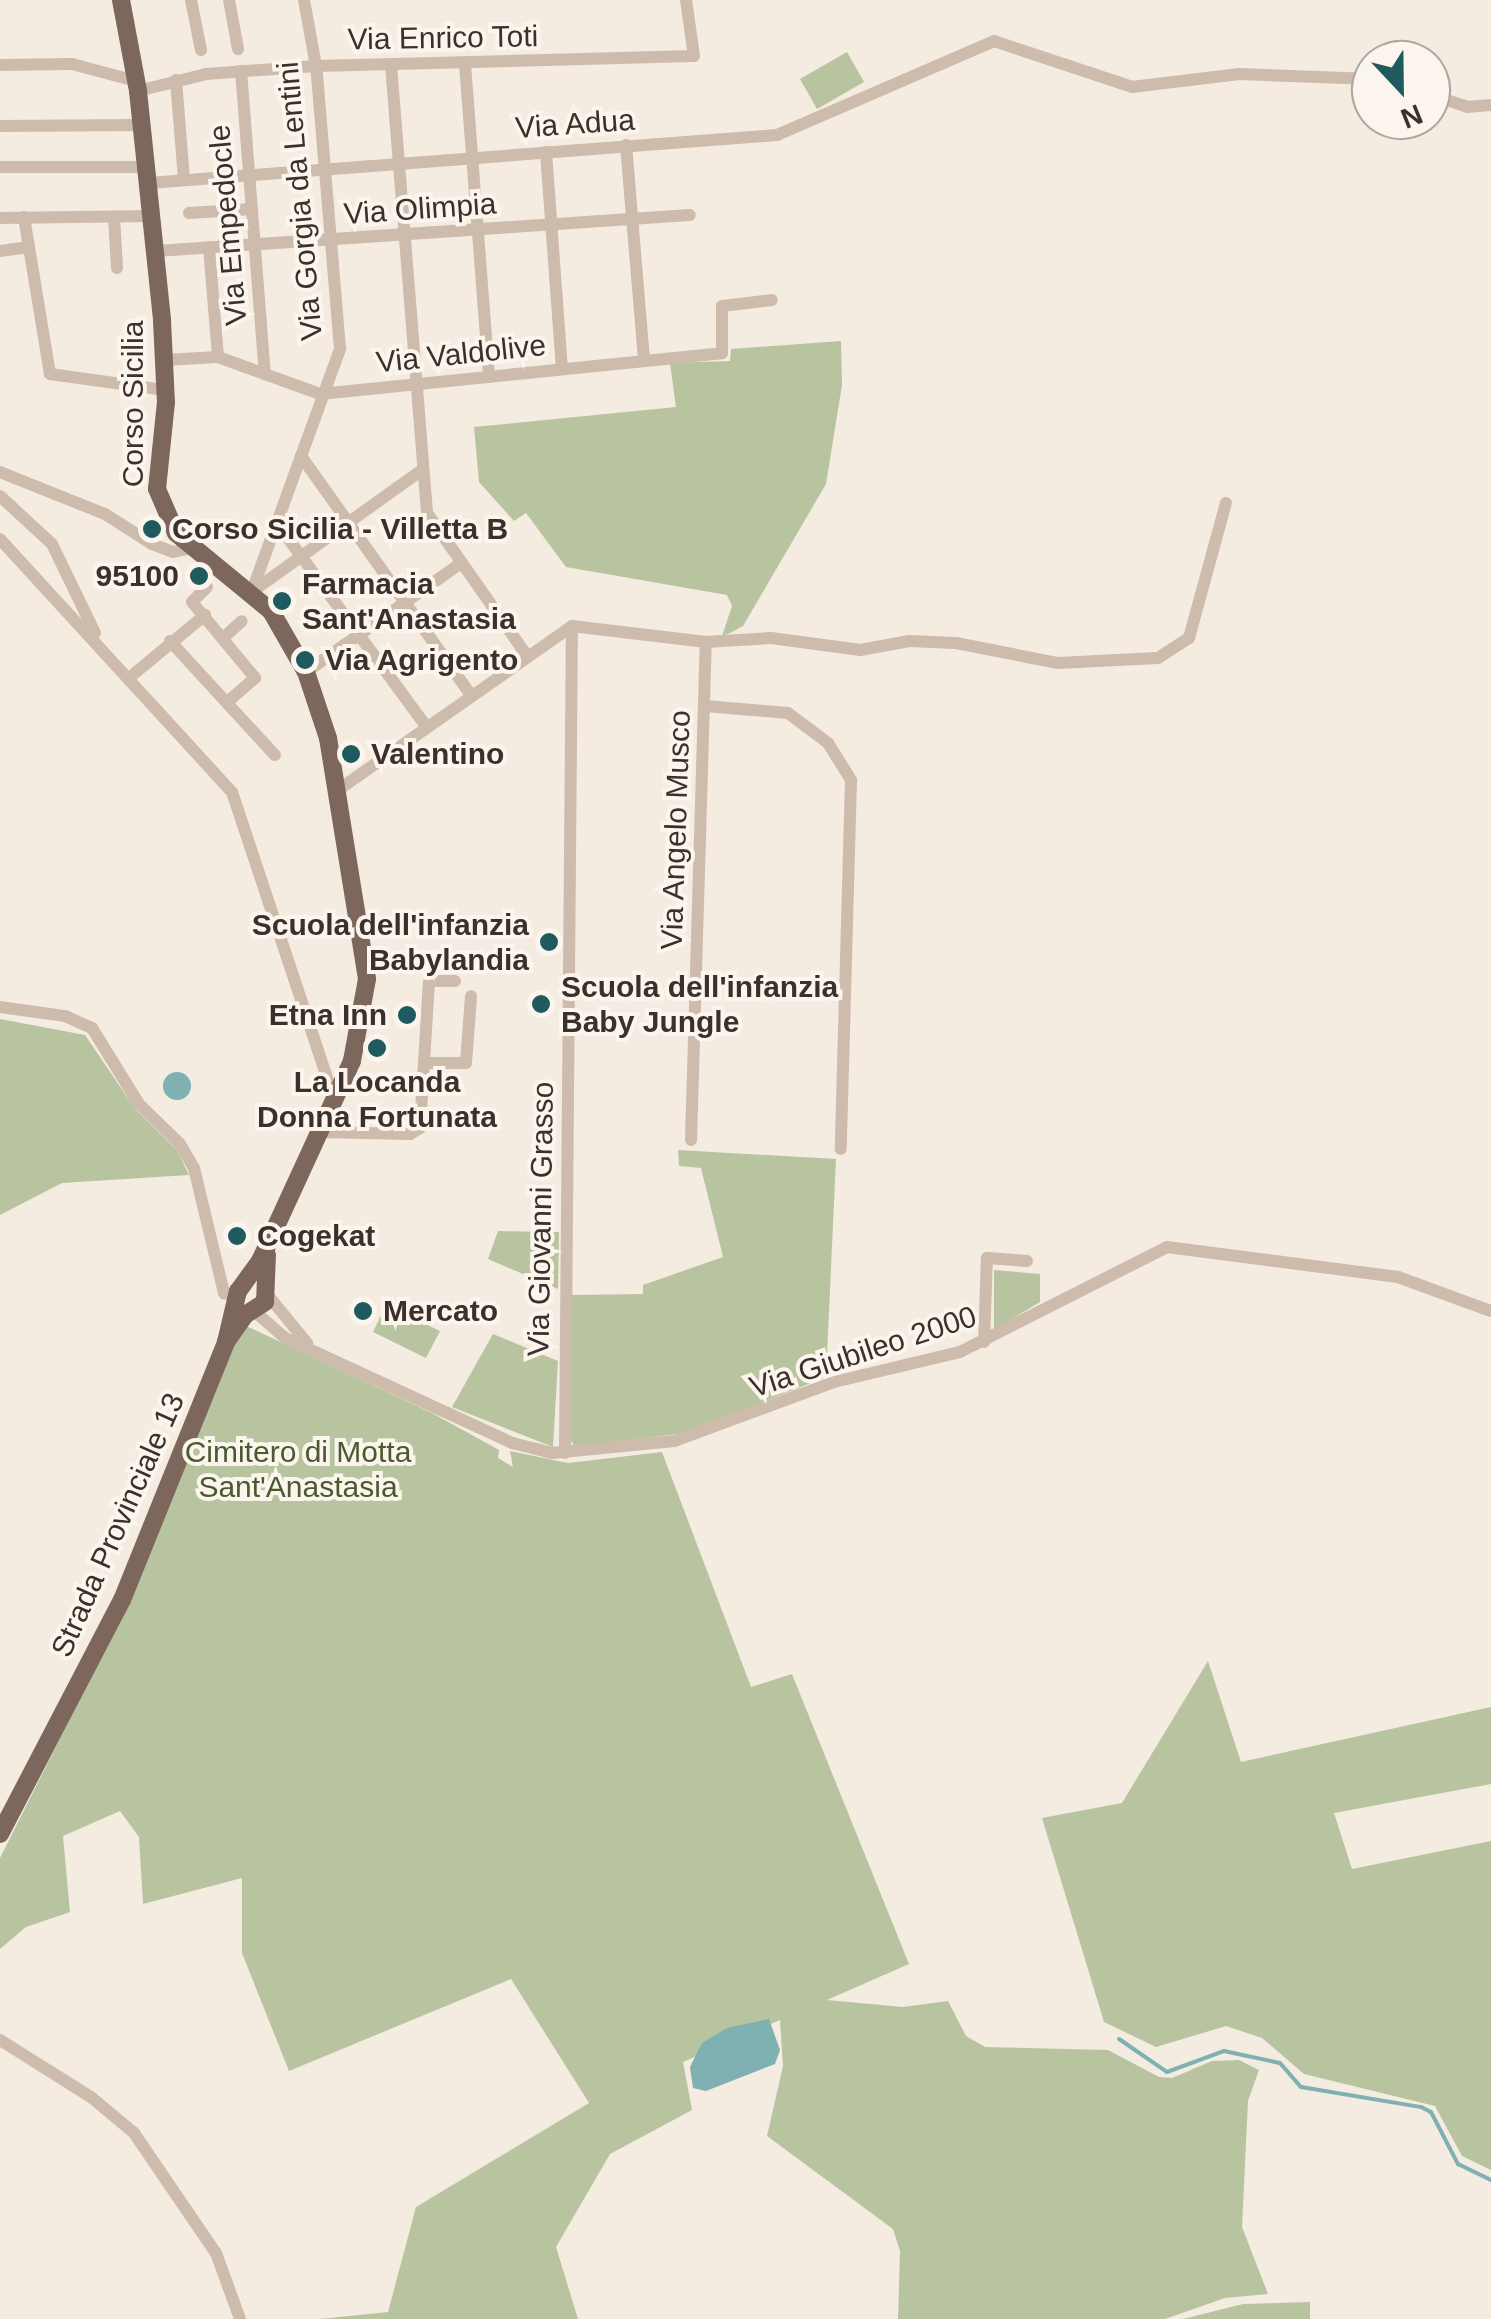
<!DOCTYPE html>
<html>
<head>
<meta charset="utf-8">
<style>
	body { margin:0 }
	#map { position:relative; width:1491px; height:2319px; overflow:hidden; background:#f4ebe1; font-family:Arial,sans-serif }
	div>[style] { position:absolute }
	.green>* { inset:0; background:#b8c4a0 }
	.water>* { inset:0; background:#7fb0b2 }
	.round { border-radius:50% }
	.stream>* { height:4px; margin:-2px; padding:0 2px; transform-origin:2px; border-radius:2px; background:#7fb0b2 }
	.minor>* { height:12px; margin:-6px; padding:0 6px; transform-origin:6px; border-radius:6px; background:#cdbbac }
	.major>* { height:18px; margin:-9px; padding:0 9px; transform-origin:9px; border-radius:9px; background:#7d675c }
	.dots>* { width:28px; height:28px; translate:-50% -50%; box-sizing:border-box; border:5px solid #fbf5ee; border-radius:50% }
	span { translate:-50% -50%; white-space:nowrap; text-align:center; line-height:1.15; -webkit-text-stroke:8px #fbf5ee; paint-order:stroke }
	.street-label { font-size:30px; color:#3b302b }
	.poi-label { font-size:30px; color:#3b302b; font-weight:700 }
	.left { translate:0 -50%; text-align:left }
	.right { translate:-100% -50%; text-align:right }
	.park-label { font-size:30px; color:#4a5a2e }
	.north { position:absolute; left:1351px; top:40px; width:100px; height:100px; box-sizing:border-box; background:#fbf5ee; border:2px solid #aea6a0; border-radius:50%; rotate:158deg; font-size:28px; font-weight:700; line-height:40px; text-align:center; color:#3b302b }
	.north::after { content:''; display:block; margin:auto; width:35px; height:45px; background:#1f5a5e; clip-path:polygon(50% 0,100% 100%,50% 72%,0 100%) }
</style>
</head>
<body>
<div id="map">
	<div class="green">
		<i style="clip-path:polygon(847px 52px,864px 82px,817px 109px,800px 79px)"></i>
		<i style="clip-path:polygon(841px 341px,842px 385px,826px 484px,743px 626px,730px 633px,722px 636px,732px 606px,727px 595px,566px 567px,526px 513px,514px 521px,479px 482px,474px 427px,676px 407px,670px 363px,730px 361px,731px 349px)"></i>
		<i style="clip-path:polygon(0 1019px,85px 1035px,136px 1110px,177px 1150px,189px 1175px,62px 1183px,0 1215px)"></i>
		<i style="clip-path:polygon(678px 1150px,836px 1159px,826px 1377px,684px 1433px,575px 1447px,569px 1437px,571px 1295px,643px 1294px,643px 1285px,723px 1257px,701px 1168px,679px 1166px)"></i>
		<i style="clip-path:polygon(498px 1231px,559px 1232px,558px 1289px,488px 1259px)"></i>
		<i style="clip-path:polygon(994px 1270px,1040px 1274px,1040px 1302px,994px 1330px)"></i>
		<i style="clip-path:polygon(386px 1305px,440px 1331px,426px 1358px,373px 1332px)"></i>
		<i style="clip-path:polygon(242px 1324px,432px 1413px,499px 1450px,498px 1458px,513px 1467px,510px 1451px,568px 1463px,662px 1452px,751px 1687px,792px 1674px,909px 1964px,827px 2000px,903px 2007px,948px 2001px,966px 2036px,985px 2047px,1108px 2050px,1159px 2077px,1172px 2078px,1212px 2061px,1239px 2060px,1259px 2070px,1248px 2101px,1242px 2227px,1268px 2294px,1225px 2298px,1165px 2319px,898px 2319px,900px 2251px,893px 2229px,767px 2136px,783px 2066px,780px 2020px,683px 2062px,692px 2110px,610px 2154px,556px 2247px,578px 2319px,320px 2319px,388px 2312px,416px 2207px,589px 2103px,511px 1979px,289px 2071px,242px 1953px,242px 1878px,143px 1904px,139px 1837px,120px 1811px,63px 1836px,70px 1912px,26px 1927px,0 1949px,0 1858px,125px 1609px)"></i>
		<i style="clip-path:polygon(493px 1334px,558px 1361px,553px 1447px,452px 1407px)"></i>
		<i style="clip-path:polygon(1208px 1661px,1241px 1762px,1491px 1707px,1491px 1784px,1334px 1813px,1352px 1869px,1491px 1841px,1491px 2170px,1462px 2156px,1435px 2106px,1304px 2074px,1262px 2038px,1226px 2026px,1156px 2047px,1104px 2022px,1042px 1818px,1122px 1803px)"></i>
		<i style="clip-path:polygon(1310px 2302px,1310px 2319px,1183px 2319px,1243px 2304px)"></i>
	</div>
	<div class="water">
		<i class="round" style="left:163px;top:1072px;width:28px;height:28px"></i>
		<i style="clip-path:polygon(769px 2019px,780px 2050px,775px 2064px,706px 2091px,693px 2088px,690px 2067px,702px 2043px,727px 2028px)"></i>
	</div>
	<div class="stream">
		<i style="left:1119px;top:2039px;width:58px;rotate:34.5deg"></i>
		<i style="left:1167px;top:2072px;width:61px;rotate:-20.2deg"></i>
		<i style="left:1224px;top:2051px;width:57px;rotate:12.1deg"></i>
		<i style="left:1280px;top:2063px;width:32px;rotate:49deg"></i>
		<i style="left:1301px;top:2087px;width:122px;rotate:9.5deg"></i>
		<i style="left:1421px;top:2107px;width:11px;rotate:27deg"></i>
		<i style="left:1431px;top:2112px;width:59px;rotate:62.6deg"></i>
		<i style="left:1458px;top:2164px;width:37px;rotate:26deg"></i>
	</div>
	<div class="minor">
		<i style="left:191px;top:0;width:51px;rotate:78.7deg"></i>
		<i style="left:229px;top:0;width:50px;rotate:79.6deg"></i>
		<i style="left:465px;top:64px;width:314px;rotate:85.6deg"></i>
		<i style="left:0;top:65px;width:72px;rotate:-0.8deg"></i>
		<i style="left:72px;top:64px;width:66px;rotate:14.9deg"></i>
		<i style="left:391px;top:65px;width:449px;rotate:85.4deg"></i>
		<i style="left:427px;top:513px;width:174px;rotate:55deg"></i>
		<i style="left:241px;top:71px;width:304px;rotate:85.5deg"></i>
		<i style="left:176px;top:80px;width:100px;rotate:85.4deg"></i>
		<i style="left:138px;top:91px;width:70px;rotate:-14deg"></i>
		<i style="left:206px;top:74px;width:110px;rotate:-4.2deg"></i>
		<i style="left:316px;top:66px;width:378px;rotate:-1.5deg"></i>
		<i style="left:694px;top:56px;width:57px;rotate:-98.1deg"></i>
		<i style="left:1431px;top:95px;width:38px;rotate:18deg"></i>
		<i style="left:1467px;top:107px;width:24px;rotate:-5deg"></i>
		<i style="left:0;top:126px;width:142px;rotate:-0.4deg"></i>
		<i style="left:626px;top:145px;width:214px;rotate:85.2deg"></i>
		<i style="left:546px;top:152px;width:217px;rotate:85.8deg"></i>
		<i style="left:0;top:167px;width:147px"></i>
		<i style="left:149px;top:183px;width:630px;rotate:-4.37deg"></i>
		<i style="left:777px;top:135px;width:236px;rotate:-23.4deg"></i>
		<i style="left:994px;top:41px;width:145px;rotate:18.4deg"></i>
		<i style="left:1132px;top:87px;width:108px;rotate:-6.9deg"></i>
		<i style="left:1239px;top:74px;width:132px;rotate:2.2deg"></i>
		<i style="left:189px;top:213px;width:63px;rotate:-3.6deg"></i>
		<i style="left:24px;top:217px;width:159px;rotate:80.6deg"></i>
		<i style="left:50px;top:374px;width:117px;rotate:7.9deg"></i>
		<i style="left:114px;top:217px;width:51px;rotate:86.6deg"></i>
		<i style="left:0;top:218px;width:152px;rotate:-0.8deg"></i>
		<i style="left:209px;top:247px;width:110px;rotate:85.3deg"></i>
		<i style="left:0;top:251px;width:29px;rotate:-8deg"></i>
		<i style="left:156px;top:251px;width:535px;rotate:-3.86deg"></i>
		<i style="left:164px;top:360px;width:54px;rotate:-3.2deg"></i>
		<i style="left:218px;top:357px;width:109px;rotate:19.9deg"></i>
		<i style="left:320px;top:394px;width:404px;rotate:-5.8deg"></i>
		<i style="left:722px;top:353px;width:47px;rotate:-90deg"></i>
		<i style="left:722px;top:306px;width:50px;rotate:-6.8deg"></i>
		<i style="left:301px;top:456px;width:293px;rotate:54.6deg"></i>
		<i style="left:0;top:472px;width:113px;rotate:21.8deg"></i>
		<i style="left:105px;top:514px;width:56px;rotate:32.6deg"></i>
		<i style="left:152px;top:544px;width:22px;rotate:21deg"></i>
		<i style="left:173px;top:552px;width:19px;rotate:-12deg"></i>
		<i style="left:0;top:496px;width:71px;rotate:42.7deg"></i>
		<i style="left:52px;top:544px;width:99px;rotate:64.2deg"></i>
		<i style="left:279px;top:526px;width:248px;rotate:53.7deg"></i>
		<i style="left:0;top:539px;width:343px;rotate:47.5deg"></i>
		<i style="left:232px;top:792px;width:324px;rotate:71.6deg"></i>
		<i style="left:207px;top:587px;width:21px;rotate:135deg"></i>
		<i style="left:192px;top:602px;width:99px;rotate:50.3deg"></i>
		<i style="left:255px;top:678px;width:37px;rotate:139deg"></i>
		<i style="left:257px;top:588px;width:203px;rotate:-35.6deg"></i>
		<i style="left:252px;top:591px;width:258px;rotate:-70deg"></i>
		<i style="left:340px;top:349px;width:284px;rotate:-94.8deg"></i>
		<i style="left:316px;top:66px;width:67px;rotate:-100.3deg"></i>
		<i style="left:223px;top:638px;width:25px;rotate:-42deg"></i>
		<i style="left:170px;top:641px;width:155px;rotate:47.4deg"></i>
		<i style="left:306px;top:672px;width:189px;rotate:-35.1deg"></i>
		<i style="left:129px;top:678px;width:99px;rotate:-39.7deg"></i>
		<i style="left:705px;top:706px;width:83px;rotate:4.8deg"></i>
		<i style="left:788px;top:713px;width:50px;rotate:36.9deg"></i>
		<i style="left:828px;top:743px;width:44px;rotate:58.1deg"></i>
		<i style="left:851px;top:780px;width:369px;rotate:91.6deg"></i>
		<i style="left:338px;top:790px;width:286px;rotate:-35deg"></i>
		<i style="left:572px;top:626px;width:135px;rotate:6.8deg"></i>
		<i style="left:706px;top:642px;width:65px;rotate:-3.5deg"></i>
		<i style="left:771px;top:638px;width:90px;rotate:7.7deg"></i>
		<i style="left:860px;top:650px;width:50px;rotate:-10.4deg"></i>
		<i style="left:909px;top:641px;width:47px;rotate:2.4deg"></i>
		<i style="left:956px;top:643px;width:104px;rotate:11.1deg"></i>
		<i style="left:1058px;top:663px;width:100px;rotate:-2.9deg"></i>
		<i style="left:1158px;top:658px;width:37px;rotate:-33deg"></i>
		<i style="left:1189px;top:638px;width:140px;rotate:-74.7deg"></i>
		<i style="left:0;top:1007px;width:66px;rotate:7.9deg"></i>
		<i style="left:65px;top:1016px;width:30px;rotate:24deg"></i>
		<i style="left:92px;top:1028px;width:89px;rotate:58.3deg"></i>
		<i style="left:139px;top:1104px;width:57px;rotate:44.3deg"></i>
		<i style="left:180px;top:1144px;width:28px;rotate:60deg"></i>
		<i style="left:194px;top:1168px;width:129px;rotate:76.5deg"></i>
		<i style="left:224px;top:1293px;width:13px;rotate:13deg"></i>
		<i style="left:428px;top:1063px;width:38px"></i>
		<i style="left:466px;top:1063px;width:67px;rotate:-85.7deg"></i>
		<i style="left:318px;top:1132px;width:92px;rotate:1.2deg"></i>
		<i style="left:410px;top:1134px;width:12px;rotate:-31deg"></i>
		<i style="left:420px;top:1128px;width:147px;rotate:-86.5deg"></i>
		<i style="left:429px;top:981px;width:26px"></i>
		<i style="left:691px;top:1140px;width:498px;rotate:-88.3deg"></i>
		<i style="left:266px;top:1293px;width:65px;rotate:50.6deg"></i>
		<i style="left:253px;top:1310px;width:43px;rotate:41.2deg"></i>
		<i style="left:285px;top:1338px;width:250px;rotate:24.8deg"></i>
		<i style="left:512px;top:1443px;width:41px;rotate:14deg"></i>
		<i style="left:552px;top:1453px;width:123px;rotate:-5.6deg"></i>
		<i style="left:674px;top:1441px;width:171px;rotate:-20.2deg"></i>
		<i style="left:834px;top:1382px;width:130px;rotate:-13.4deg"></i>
		<i style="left:960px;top:1352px;width:232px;rotate:-26.9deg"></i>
		<i style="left:1167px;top:1247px;width:233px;rotate:7.4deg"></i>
		<i style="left:1398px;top:1277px;width:99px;rotate:20.1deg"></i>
		<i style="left:984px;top:1342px;width:84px;rotate:-88deg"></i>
		<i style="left:987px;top:1258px;width:40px;rotate:4.3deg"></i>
		<i style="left:565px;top:1453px;width:827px;rotate:-89.52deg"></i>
		<i style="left:0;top:2040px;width:107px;rotate:32.1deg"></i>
		<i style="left:91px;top:2097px;width:56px;rotate:39.9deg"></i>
		<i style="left:134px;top:2133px;width:145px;rotate:55.7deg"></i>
		<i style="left:216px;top:2253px;width:70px;rotate:70deg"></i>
	</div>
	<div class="major">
		<i style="left:121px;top:0;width:93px;rotate:79.4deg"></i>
		<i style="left:138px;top:91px;width:231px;rotate:84deg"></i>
		<i style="left:162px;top:321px;width:81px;rotate:87.2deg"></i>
		<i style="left:166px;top:402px;width:87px;rotate:95.9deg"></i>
		<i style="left:157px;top:489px;width:48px;rotate:66.6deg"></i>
		<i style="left:176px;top:533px;width:123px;rotate:39.4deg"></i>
		<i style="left:271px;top:611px;width:70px;rotate:60.2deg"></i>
		<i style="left:306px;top:672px;width:70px;rotate:71.6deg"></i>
		<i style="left:328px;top:738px;width:244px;rotate:80.8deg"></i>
		<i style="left:367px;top:979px;width:83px;rotate:100.4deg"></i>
		<i style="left:352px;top:1061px;width:220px;rotate:114.7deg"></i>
		<i style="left:260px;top:1261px;width:37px;rotate:126deg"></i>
		<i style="left:238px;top:1291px;width:52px;rotate:103.2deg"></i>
		<i style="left:0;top:1834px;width:264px;rotate:-62.5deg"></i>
		<i style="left:122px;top:1600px;width:278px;rotate:-68deg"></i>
		<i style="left:226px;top:1342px;width:33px;rotate:-55deg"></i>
		<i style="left:245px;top:1315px;width:24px;rotate:-33deg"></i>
		<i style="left:265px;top:1302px;width:47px;rotate:-87.6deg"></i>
	</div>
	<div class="dots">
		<i style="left:152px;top:529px;background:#1f5a5e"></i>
		<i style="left:199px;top:576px;background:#1f5a5e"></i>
		<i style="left:282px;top:601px;background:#1f5a5e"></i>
		<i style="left:305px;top:660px;background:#1f5a5e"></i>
		<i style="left:351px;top:754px;background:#1f5a5e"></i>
		<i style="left:549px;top:942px;background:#1f5a5e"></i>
		<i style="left:541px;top:1004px;background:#1f5a5e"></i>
		<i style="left:407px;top:1015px;background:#1f5a5e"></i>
		<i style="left:377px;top:1048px;background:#1f5a5e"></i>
		<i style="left:237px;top:1236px;background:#1f5a5e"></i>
		<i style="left:363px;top:1311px;background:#1f5a5e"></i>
	</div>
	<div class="street-label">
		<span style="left:443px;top:38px;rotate:-1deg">Via Enrico Toti</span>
		<span style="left:575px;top:124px;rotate:-4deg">Via Adua</span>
		<span style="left:300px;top:201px;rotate:-95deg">Via Gorgia da Lentini</span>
		<span style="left:420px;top:209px;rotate:-4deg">Via Olimpia</span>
		<span style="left:228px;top:225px;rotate:-95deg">Via Empedocle</span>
		<span style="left:461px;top:354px;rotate:-6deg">Via Valdolive</span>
		<span style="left:133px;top:404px;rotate:-90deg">Corso Sicilia</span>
		<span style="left:676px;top:830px;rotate:-88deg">Via Angelo Musco</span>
		<span style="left:541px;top:1219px;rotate:-89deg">Via Giovanni Grasso</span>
		<span style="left:863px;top:1352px;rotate:-18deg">Via Giubileo 2000</span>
		<span style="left:118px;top:1525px;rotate:-66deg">Strada Provinciale 13</span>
	</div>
	<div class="poi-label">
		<span class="left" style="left:172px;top:529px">Corso Sicilia - Villetta B</span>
		<span class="right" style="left:179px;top:576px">95100</span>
		<span class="left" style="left:302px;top:601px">Farmacia<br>Sant'Anastasia</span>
		<span class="left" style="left:325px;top:660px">Via Agrigento</span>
		<span class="left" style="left:371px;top:754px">Valentino</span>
		<span class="right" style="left:529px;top:942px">Scuola dell'infanzia<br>Babylandia</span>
		<span class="left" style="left:561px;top:1004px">Scuola dell'infanzia<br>Baby Jungle</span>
		<span class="right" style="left:387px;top:1015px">Etna Inn</span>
		<span style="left:377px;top:1099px">La Locanda<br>Donna Fortunata</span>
		<span class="left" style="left:257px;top:1236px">Cogekat</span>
		<span class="left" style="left:383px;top:1311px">Mercato</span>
	</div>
	<div class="park-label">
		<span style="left:298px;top:1469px">Cimitero di Motta<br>Sant'Anastasia</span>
	</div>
	<div class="north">N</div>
</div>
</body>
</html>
